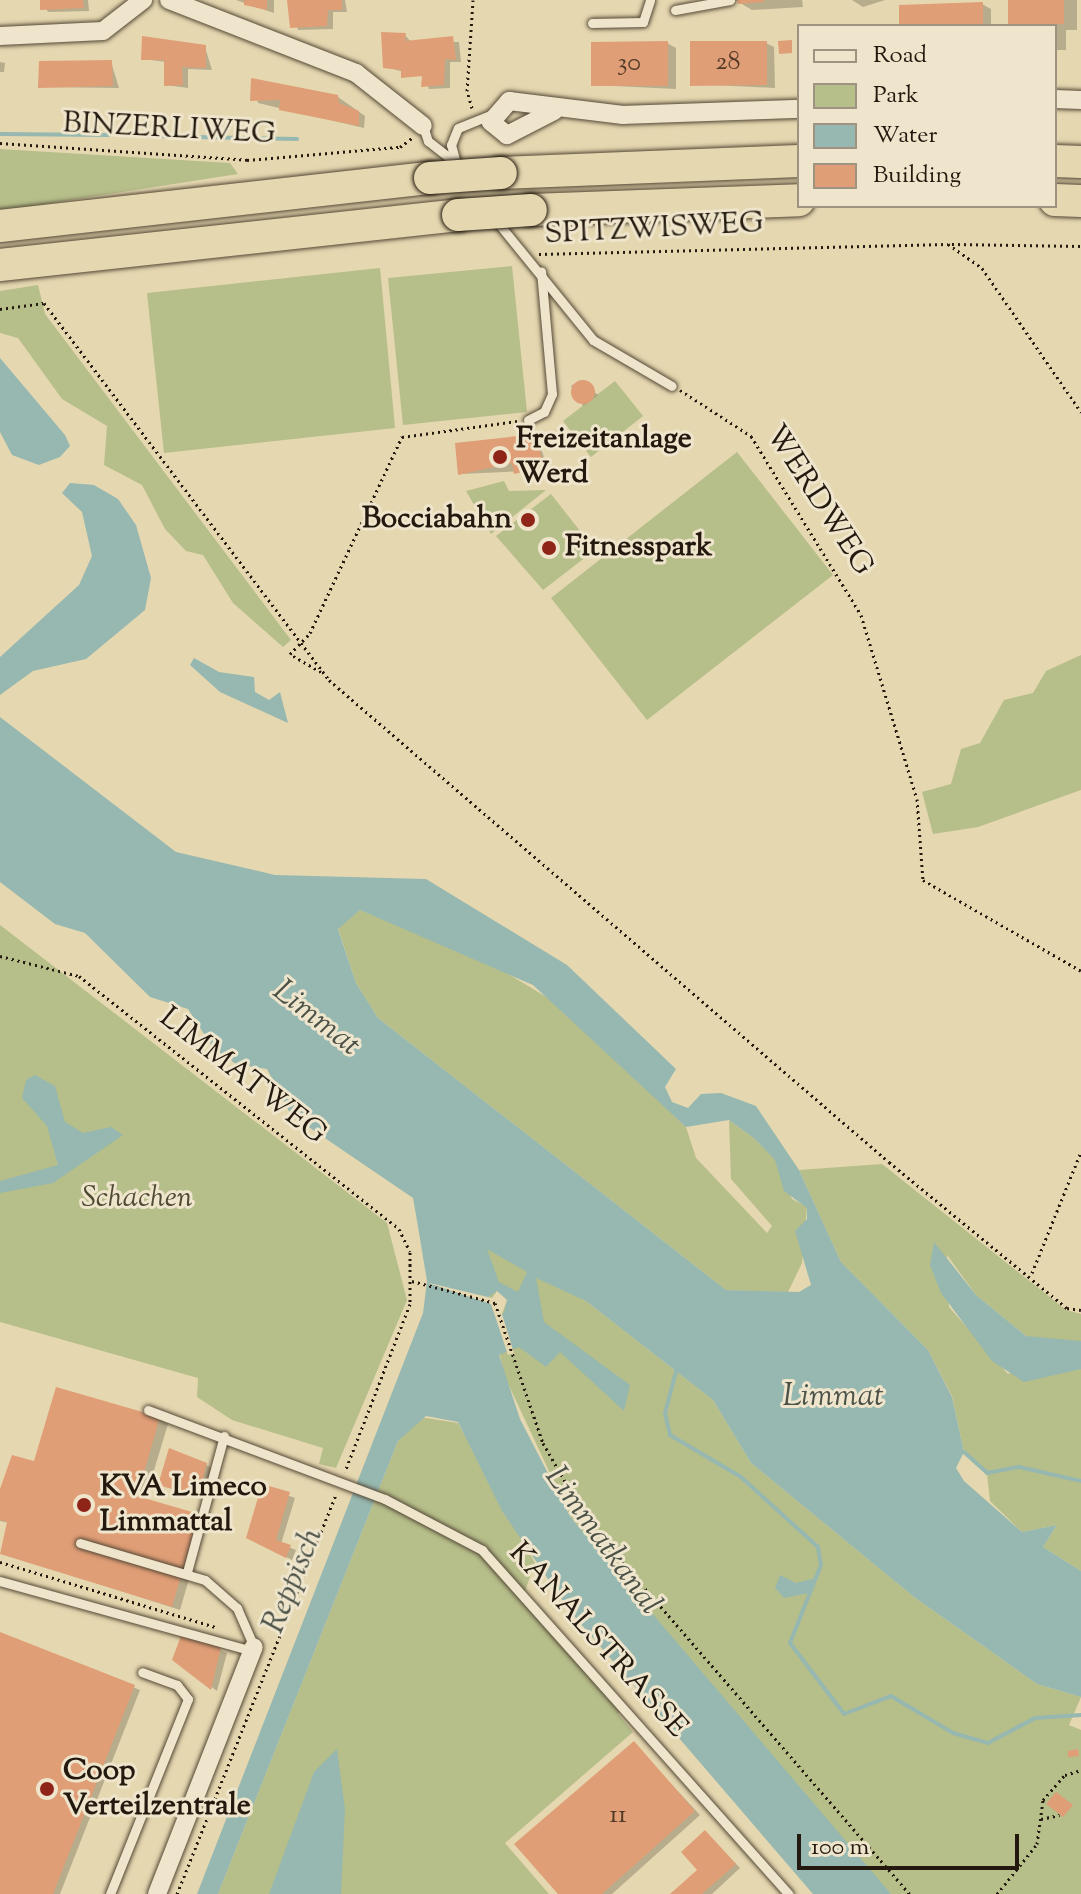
<!DOCTYPE html>
<html>
<head>
<meta charset="utf-8">
<style>
	body { margin:0 }
	#map { position:relative; width:1081px; height:1894px; overflow:hidden; background:#e5d7b0; font-family:"Sorts Mill Goudy",serif }
	div>[style] { position:absolute }
	.green>* { inset:0; background:#b6be8a }
	.water>* { inset:0; background:#96b8b0 }
	.pier>* { inset:0; background:#e5d7b0 }
	.shadow>* { inset:0; background:#0003 }
	.stream>* { height:4px; margin:-2px; padding:0 2px; transform-origin:2px; border-radius:2px; background:#96b8b0 }
	.building>* { inset:0; background:#e09e76 }
	.round { border-radius:50% }
	.path>* { height:3px; margin-top:-1.5px; transform-origin:0; background:repeating-linear-gradient(90deg,#23190e 0 2px,transparent 0 6px) }
	.roads { filter:drop-shadow(0 0 2px #544836) drop-shadow(0 0 2px #544836) }
	.service>* { height:9px; margin:-4.5px; padding:0 4.5px; transform-origin:4.5px; border-radius:4.5px; background:#eee5cc }
	.minor>* { height:18px; margin:-9px; padding:0 9px; transform-origin:9px; border-radius:9px; background:#eee5cc }
	.motorway>* { height:32px; margin:-16px; padding:0 16px; transform-origin:16px; border-radius:16px; background:#e5d7b0 }
	.bridges { filter:drop-shadow(0 0 2px #23190e) drop-shadow(0 0 2px #23190e) }
	.motorway-bridge>* { height:32px; margin:-16px; padding:0 16px; transform-origin:16px; border-radius:16px; background:#e5d7b0 }
	.dots>* { width:22px; height:22px; translate:-50% -50%; box-sizing:border-box; border:4px solid #eee5cc; border-radius:50% }
	span { translate:-50% -50%; white-space:nowrap; text-align:center; line-height:1.15; -webkit-text-stroke:6px #eee5cc; paint-order:stroke }
	.number-label { font-size:26px; color:#523a28 }
	.number-label span { -webkit-text-stroke-width:0 }
	.street-label { font-size:30px; color:#23190e }
	.poi-label { font-size:30px; color:#23190e; font-weight:700 }
	.left { translate:0 -50%; text-align:left }
	.right { translate:-100% -50%; text-align:right }
	.park-label { font-size:30px; color:#4f4b33; font-style:italic }
	.water-label { font-size:32px; color:#4b5147; font-style:italic }
	.legend { position:absolute; left:797px; top:24px; width:260px; height:184px; box-sizing:border-box; background:#eee5cc; border:2px solid #9d9380; margin:0; padding:10px 14px; list-style:none; font-size:24px; color:#23190e }
	.legend li { display:flex; align-items:center; gap:16px; height:40px }
	.legend b { width:40px; border:2px solid #9d9380 }
	.scale { position:absolute; left:797px; top:1834px; width:222px; height:36px; box-sizing:border-box; border:4px solid #23190e; border-top:0; padding-left:10px; font-size:24px; line-height:28px; white-space:nowrap; color:#23190e; -webkit-text-stroke:6px #eee5cc; paint-order:stroke }
</style>
</head>
<body>
<div id="map">
	<div class="green">
		<i style="clip-path:polygon(0 149px,230px 163px,238px 174px,0 211px)"></i>
		<i style="clip-path:polygon(512px 266px,527px 412px,403px 425px,388px 278px)"></i>
		<i style="clip-path:polygon(380px 268px,395px 428px,164px 453px,147px 293px)"></i>
		<i style="clip-path:polygon(38px 285px,45px 314px,291px 640px,283px 647px,233px 603px,203px 555px,186px 551px,165px 529px,142px 485px,104px 465px,107px 426px,62px 399px,18px 338px,0 333px,0 291px)"></i>
		<i style="clip-path:polygon(615px 381px,643px 416px,591px 457px,563px 421px)"></i>
		<i style="clip-path:polygon(737px 452px,833px 575px,647px 720px,551px 598px)"></i>
		<i style="clip-path:polygon(504px 481px,509px 491px,546px 490px,491px 534px,466px 491px)"></i>
		<i style="clip-path:polygon(551px 494px,595px 550px,543px 590px,496px 536px)"></i>
		<i style="clip-path:polygon(1081px 655px,1081px 790px,978px 827px,933px 834px,922px 792px,951px 784px,961px 749px,980px 743px,1004px 700px,1033px 693px,1046px 671px)"></i>
		<i style="clip-path:polygon(360px 910px,487px 961px,566px 1009px,686px 1127px,696px 1158px,767px 1233px,772px 1226px,731px 1179px,729px 1120px,755px 1139px,776px 1160px,792px 1199px,807px 1207px,802px 1263px,788px 1292px,726px 1290px,378px 1018px,356px 983px,338px 928px)"></i>
		<i style="clip-path:polygon(0 925px,387px 1223px,407px 1300px,336px 1468px,319px 1464px,323px 1448px,232px 1420px,197px 1397px,198px 1378px,0 1322px)"></i>
		<i style="clip-path:polygon(evenodd,882px 1164px,1066px 1310px,1081px 1314px,1081px 1571px,1043px 1547px,1057px 1525px,1022px 1532px,990px 1501px,987px 1473px,964px 1452px,952px 1396px,928px 1350px,841px 1262px,799px 1170px,882px 1164px,947px 1255px,976px 1295px,1026px 1336px,1062px 1343px,1008px 1374px,949px 1307px,947px 1255px)"></i>
		<i style="clip-path:polygon(487px 1248px,586px 1301px,713px 1400px,751px 1463px,914px 1597px,1037px 1684px,1081px 1697px,1069px 1725px,1081px 1730px,1081px 1894px,891px 1894px,882px 1885px,571px 1518px,505px 1377px,488px 1306px)"></i>
		<i style="clip-path:polygon(420px 1417px,458px 1423px,535px 1563px,525px 1591px,625px 1708px,618px 1714px,633px 1732px,505px 1843px,549px 1894px,218px 1894px,398px 1441px)"></i>
	</div>
	<div class="water">
		<i style="clip-path:polygon(0 358px,65px 435px,70px 446px,60px 457px,39px 465px,12px 455px,0 432px)"></i>
		<i style="clip-path:polygon(70px 483px,94px 485px,118px 499px,136px 525px,151px 578px,145px 610px,86px 659px,33px 671px,0 695px,0 657px,79px 585px,92px 556px,82px 512px,62px 493px)"></i>
		<i style="clip-path:polygon(194px 658px,219px 672px,254px 677px,255px 692px,269px 700px,280px 692px,288px 723px,220px 692px,190px 665px)"></i>
		<i style="clip-path:polygon(evenodd,0 717px,176px 852px,275px 875px,426px 879px,567px 965px,676px 1069px,665px 1087px,672px 1102px,688px 1108px,701px 1094px,721px 1093px,756px 1106px,799px 1170px,841px 1262px,928px 1350px,952px 1397px,964px 1452px,956px 1468px,964px 1481px,1022px 1532px,1057px 1525px,1043px 1547px,1081px 1571px,1081px 1697px,1037px 1684px,914px 1597px,751px 1463px,713px 1400px,586px 1301px,536px 1278px,544px 1322px,630px 1385px,624px 1411px,560px 1352px,546px 1367px,519px 1347px,499px 1355px,520px 1419px,571px 1518px,891px 1894px,813px 1894px,569px 1610px,502px 1511px,458px 1422px,426px 1416px,398px 1441px,218px 1894px,197px 1894px,423px 1313px,427px 1281px,416px 1215px,413px 1198px,291px 1115px,267px 1069px,236px 1064px,213px 1048px,188px 1009px,150px 997px,85px 933px,55px 924px,0 882px,0 717px,360px 910px,533px 985px,686px 1127px,729px 1120px,755px 1139px,775px 1160px,784px 1191px,807px 1208px,807px 1219px,795px 1231px,811px 1285px,799px 1292px,726px 1290px,378px 1018px,356px 983px,338px 929px,360px 910px,0 717px,487px 1249px,527px 1272px,518px 1292px,499px 1282px,487px 1249px,0 717px,496px 1292px,507px 1300px,504px 1313px,495px 1316px,488px 1297px,496px 1292px)"></i>
		<i style="clip-path:polygon(35px 1075px,55px 1086px,65px 1122px,83px 1133px,111px 1127px,123px 1135px,53px 1183px,0 1193px,0 1181px,58px 1165px,47px 1126px,22px 1098px,26px 1080px)"></i>
		<i style="clip-path:polygon(934px 1242px,976px 1295px,1026px 1336px,1081px 1341px,1081px 1369px,1024px 1382px,992px 1361px,941px 1293px,930px 1265px)"></i>
		<i style="clip-path:polygon(780px 1575px,796px 1583px,816px 1578px,809px 1593px,784px 1598px,775px 1588px)"></i>
		<i style="clip-path:polygon(337px 1749px,345px 1809px,341px 1894px,269px 1894px,314px 1772px)"></i>
	</div>
	<div class="pier">
		<i style="clip-path:polygon(425px 1282px,492px 1298px,497px 1291px,507px 1300px,502px 1314px,514px 1353px,508px 1355px,491px 1304px)"></i>
	</div>
	<div class="shadow">
		<i style="clip-path:polygon(42px 0,88px 0,89px 11px,48px 12px)"></i>
		<i style="clip-path:polygon(236px 0,274px 0,274px 13px)"></i>
		<i style="clip-path:polygon(290px 0,345px 0,347px 12px,333px 12px,333px 29px,298px 30px)"></i>
		<i style="clip-path:polygon(677px 0,802px 0,803px 7px,752px 10px,735px 0)"></i>
		<i style="clip-path:polygon(852px 0,885px 0,863px 7px)"></i>
		<i style="clip-path:polygon(1010px 0,1077px 0,1077px 30px,1066px 30px,1066px 50px,1055px 50px,1055px 26px,1010px 26px)"></i>
		<i style="clip-path:polygon(982px 4px,991px 9px,991px 26px,901px 26px)"></i>
		<i style="clip-path:polygon(405px 35px,411px 42px,459px 42px,461px 62px,450px 62px,450px 88px,429px 89px,424px 77px,385px 67px)"></i>
		<i style="clip-path:polygon(667px 43px,676px 48px,676px 89px,593px 85px)"></i>
		<i style="clip-path:polygon(766px 43px,774px 47px,775px 88px,692px 84px)"></i>
		<i style="clip-path:polygon(205px 47px,212px 70px,188px 69px,188px 88px,166px 85px,166px 62px,143px 59px)"></i>
		<i style="clip-path:polygon(0 62px,5px 63px,4px 72px,0 72px)"></i>
		<i style="clip-path:polygon(111px 62px,119px 88px,40px 87px)"></i>
		<i style="clip-path:polygon(253px 80px,338px 97px,365px 116px,364px 128px,258px 103px)"></i>
		<i style="clip-path:polygon(580px 380px,598px 395px,583px 406px,571px 386px)"></i>
		<i style="clip-path:polygon(536px 436px,549px 470px,460px 474px)"></i>
		<i style="clip-path:polygon(159px 1419px,168px 1424px,145px 1500px,206px 1520px,180px 1610px,1px 1552px,9px 1523px,0 1521px,0 1492px,36px 1463px)"></i>
		<i style="clip-path:polygon(206px 1465px,212px 1468px,204px 1498px,166px 1487px)"></i>
		<i style="clip-path:polygon(264px 1487px,295px 1498px,281px 1544px,296px 1550px,292px 1560px,248px 1537px)"></i>
		<i style="clip-path:polygon(0 1634px,140px 1690px,60px 1894px,0 1894px)"></i>
		<i style="clip-path:polygon(183px 1635px,227px 1653px,217px 1691px,174px 1660px)"></i>
		<i style="clip-path:polygon(634px 1744px,700px 1815px,612px 1894px,562px 1894px)"></i>
		<i style="clip-path:polygon(705px 1832px,740px 1868px,712px 1894px,673px 1894px,700px 1870px)"></i>
	</div>
	<div class="stream">
		<i style="left:0;top:134px;width:109px;rotate:0.5deg"></i>
		<i style="left:148px;top:136px;width:149px;rotate:1.2deg"></i>
		<i style="left:677px;top:1368px;width:47px;rotate:104.9deg"></i>
		<i style="left:665px;top:1413px;width:23px;rotate:77deg"></i>
		<i style="left:670px;top:1435px;width:82px;rotate:30.6deg"></i>
		<i style="left:741px;top:1477px;width:104px;rotate:42.3deg"></i>
		<i style="left:818px;top:1547px;width:18px;rotate:81deg"></i>
		<i style="left:821px;top:1565px;width:84px;rotate:111.7deg"></i>
		<i style="left:790px;top:1643px;width:89px;rotate:52.7deg"></i>
		<i style="left:844px;top:1714px;width:50px;rotate:-21deg"></i>
		<i style="left:891px;top:1696px;width:72px;rotate:30.8deg"></i>
		<i style="left:953px;top:1733px;width:36px;rotate:16deg"></i>
		<i style="left:988px;top:1743px;width:53px;rotate:-28deg"></i>
		<i style="left:1035px;top:1718px;width:46px;rotate:-3.7deg"></i>
		<i style="left:964px;top:1452px;width:31px;rotate:42deg"></i>
		<i style="left:987px;top:1473px;width:33px;rotate:-11deg"></i>
		<i style="left:1019px;top:1467px;width:64px;rotate:12.7deg"></i>
	</div>
	<div class="building">
		<i style="clip-path:polygon(40px 0,83px 0,84px 8px,40px 10px)"></i>
		<i style="clip-path:polygon(244px 0,267px 0,267px 10px,244px 5px)"></i>
		<i style="clip-path:polygon(287px 0,342px 0,342px 10px,328px 10px,327px 26px,290px 28px)"></i>
		<i style="clip-path:polygon(737px 0,764px 0,764px 2px,738px 4px)"></i>
		<i style="clip-path:polygon(1008px 0,1064px 0,1064px 24px,1008px 26px)"></i>
		<i style="clip-path:polygon(983px 2px,983px 26px,899px 26px,899px 5px)"></i>
		<i style="clip-path:polygon(381px 32px,406px 33px,405px 41px,453px 36px,456px 60px,445px 59px,444px 85px,421px 87px,422px 76px,401px 78px,401px 70px,383px 68px)"></i>
		<i style="clip-path:polygon(142px 36px,206px 45px,206px 68px,182px 67px,183px 85px,164px 86px,164px 60px,141px 60px)"></i>
		<i style="clip-path:polygon(792px 40px,792px 53px,779px 54px,778px 41px)"></i>
		<i style="clip-path:polygon(668px 41px,668px 86px,591px 86px,591px 42px)"></i>
		<i style="clip-path:polygon(690px 41px,767px 41px,767px 85px,690px 86px)"></i>
		<i style="clip-path:polygon(112px 60px,113px 86px,38px 88px,39px 61px)"></i>
		<i style="clip-path:polygon(251px 78px,338px 95px,339px 103px,359px 111px,359px 126px,279px 110px,280px 100px,250px 101px)"></i>
		<i class="round" style="left:571px;top:380px;width:24px;height:24px"></i>
		<i style="clip-path:polygon(536px 434px,544px 467px,514px 474px,512px 463px,458px 475px,455px 443px)"></i>
		<i style="clip-path:polygon(56px 1387px,160px 1417px,137px 1496px,199px 1514px,172px 1607px,0 1554px,7px 1522px,0 1520px,0 1489px,12px 1455px,34px 1461px)"></i>
		<i style="clip-path:polygon(169px 1448px,207px 1463px,198px 1496px,158px 1485px)"></i>
		<i style="clip-path:polygon(262px 1484px,290px 1492px,276px 1540px,291px 1545px,286px 1558px,246px 1538px)"></i>
		<i style="clip-path:polygon(0 1632px,135px 1685px,53px 1894px,0 1894px)"></i>
		<i style="clip-path:polygon(182px 1633px,221px 1647px,211px 1690px,172px 1660px)"></i>
		<i style="clip-path:polygon(634px 1741px,695px 1811px,602px 1894px,558px 1894px,514px 1844px)"></i>
		<i style="clip-path:polygon(1078px 1749px,1079px 1756px,1068px 1757px,1068px 1751px)"></i>
		<i style="clip-path:polygon(1056px 1792px,1073px 1805px,1063px 1817px,1046px 1804px)"></i>
		<i style="clip-path:polygon(705px 1830px,736px 1864px,702px 1894px,670px 1894px,697px 1870px,681px 1852px)"></i>
	</div>
	<div class="path">
		<i style="left:472px;top:108px;width:18px;rotate:-106deg"></i>
		<i style="left:467px;top:91px;width:91px;rotate:-86.2deg"></i>
		<i style="left:0;top:143px;width:248px;rotate:3.9deg"></i>
		<i style="left:247px;top:160px;width:154px;rotate:-4.9deg"></i>
		<i style="left:400px;top:147px;width:15px;rotate:-37deg"></i>
		<i style="left:952px;top:244px;width:129px;rotate:0.9deg"></i>
		<i style="left:539px;top:254px;width:409px;rotate:-1.4deg"></i>
		<i style="left:948px;top:244px;width:42px;rotate:35.2deg"></i>
		<i style="left:982px;top:268px;width:175px;rotate:55.5deg"></i>
		<i style="left:0;top:309px;width:44px;rotate:-7.8deg"></i>
		<i style="left:44px;top:303px;width:473px;rotate:52.9deg"></i>
		<i style="left:329px;top:680px;width:739px;rotate:40.72deg"></i>
		<i style="left:889px;top:1162px;width:230px;rotate:39.4deg"></i>
		<i style="left:1067px;top:1308px;width:14px;rotate:8deg"></i>
		<i style="left:680px;top:390px;width:85px;rotate:32.9deg"></i>
		<i style="left:751px;top:436px;width:210px;rotate:58.4deg"></i>
		<i style="left:861px;top:615px;width:192px;rotate:73.1deg"></i>
		<i style="left:917px;top:799px;width:81px;rotate:85.8deg"></i>
		<i style="left:923px;top:880px;width:182px;rotate:29.9deg"></i>
		<i style="left:321px;top:672px;width:36px;rotate:-150deg"></i>
		<i style="left:290px;top:654px;width:29px;rotate:-46deg"></i>
		<i style="left:310px;top:633px;width:217px;rotate:-64.9deg"></i>
		<i style="left:402px;top:437px;width:117px;rotate:-7.9deg"></i>
		<i style="left:0;top:956px;width:81px;rotate:14.2deg"></i>
		<i style="left:79px;top:976px;width:408px;rotate:38.3deg"></i>
		<i style="left:399px;top:1229px;width:25px;rotate:64deg"></i>
		<i style="left:410px;top:1252px;width:52px;rotate:90deg"></i>
		<i style="left:410px;top:1304px;width:180px;rotate:111.2deg"></i>
		<i style="left:1032px;top:1273px;width:131px;rotate:-68deg"></i>
		<i style="left:412px;top:1281px;width:86px;rotate:14.8deg"></i>
		<i style="left:495px;top:1303px;width:148px;rotate:71.1deg"></i>
		<i style="left:543px;top:1443px;width:95px;rotate:60.2deg"></i>
		<i style="left:590px;top:1525px;width:488px;rotate:49.1deg"></i>
		<i style="left:0;top:1562px;width:225px;rotate:16.8deg"></i>
		<i style="left:1041px;top:1819px;width:19px;rotate:-12deg"></i>
		<i style="left:177px;top:1894px;width:430px;rotate:-68.3deg"></i>
		<i style="left:997px;top:1894px;width:64px;rotate:-51.3deg"></i>
		<i style="left:1037px;top:1844px;width:44px;rotate:-82.2deg"></i>
		<i style="left:1043px;top:1800px;width:33px;rotate:-49deg"></i>
		<i style="left:1065px;top:1775px;width:17px;rotate:-17deg"></i>
	</div>
	<div class="roads">
		<div class="service">
			<i style="left:675px;top:10px;width:56px;rotate:-10.3deg"></i>
			<i style="left:592px;top:23px;width:51px;rotate:-1.1deg"></i>
			<i style="left:643px;top:22px;width:23px;rotate:-72deg"></i>
			<i style="left:423px;top:126px;width:16px;rotate:72deg"></i>
			<i style="left:428px;top:141px;width:29px;rotate:38deg"></i>
			<i style="left:457px;top:167px;width:23px;rotate:-105deg"></i>
			<i style="left:451px;top:145px;width:18px;rotate:-68deg"></i>
			<i style="left:458px;top:128px;width:35px;rotate:-22deg"></i>
			<i style="left:494px;top:218px;width:157px;rotate:50.9deg"></i>
			<i style="left:593px;top:340px;width:91px;rotate:30.2deg"></i>
			<i style="left:528px;top:420px;width:18px;rotate:-27deg"></i>
			<i style="left:544px;top:412px;width:20px;rotate:-66deg"></i>
			<i style="left:552px;top:394px;width:123px;rotate:-95.1deg"></i>
			<i style="left:148px;top:1410px;width:253px;rotate:20.6deg"></i>
			<i style="left:385px;top:1499px;width:110px;rotate:27.7deg"></i>
			<i style="left:482px;top:1550px;width:461px;rotate:48.3deg"></i>
			<i style="left:80px;top:1543px;width:130px;rotate:16.5deg"></i>
			<i style="left:205px;top:1580px;width:43px;rotate:41.2deg"></i>
			<i style="left:237px;top:1608px;width:43px;rotate:66.4deg"></i>
			<i style="left:187px;top:1572px;width:141px;rotate:-74.8deg"></i>
			<i style="left:0;top:1581px;width:262px;rotate:15.5deg"></i>
			<i style="left:110px;top:1894px;width:210px;rotate:-68.2deg"></i>
			<i style="left:188px;top:1699px;width:18px;rotate:-128deg"></i>
			<i style="left:177px;top:1685px;width:37px;rotate:-160deg"></i>
		</div>
		<div class="minor">
			<i style="left:169px;top:0;width:201px;rotate:21.3deg"></i>
			<i style="left:356px;top:73px;width:85px;rotate:38.3deg"></i>
			<i style="left:0;top:36px;width:103px;rotate:-2.8deg"></i>
			<i style="left:103px;top:31px;width:51px;rotate:-37.8deg"></i>
			<i style="left:1055px;top:99px;width:26px;rotate:2deg"></i>
			<i style="left:554px;top:111px;width:53px;rotate:152.9deg"></i>
			<i style="left:507px;top:135px;width:21px;rotate:-141deg"></i>
			<i style="left:491px;top:122px;width:28px;rotate:-49deg"></i>
			<i style="left:509px;top:101px;width:115px;rotate:7deg"></i>
			<i style="left:623px;top:115px;width:176px;rotate:-2deg"></i>
			<i style="left:157px;top:1894px;width:265px;rotate:-68.6deg"></i>
		</div>
		<div class="motorway">
			<i style="left:1055px;top:161px;width:26px;rotate:2deg"></i>
			<i style="left:501px;top:173px;width:298px;rotate:-2.3deg"></i>
			<i style="left:1055px;top:200px;width:26px;rotate:2deg"></i>
			<i style="left:531px;top:210px;width:268px;rotate:-2.1deg"></i>
			<i style="left:0;top:226px;width:433px;rotate:-6.4deg"></i>
			<i style="left:0;top:265px;width:461px;rotate:-6.2deg"></i>
		</div>
	</div>
	<div class="bridges">
		<div class="motorway-bridge">
			<i style="left:430px;top:178px;width:71px;rotate:-4deg"></i>
			<i style="left:458px;top:215px;width:73px;rotate:-3.9deg"></i>
		</div>
	</div>
	<div class="dots">
		<i style="left:500px;top:457px;background:#8f2418"></i>
		<i style="left:528px;top:520px;background:#8f2418"></i>
		<i style="left:549px;top:548px;background:#8f2418"></i>
		<i style="left:84px;top:1505px;background:#8f2418"></i>
		<i style="left:47px;top:1789px;background:#8f2418"></i>
	</div>
	<div class="number-label">
		<span style="left:728px;top:63px">28</span>
		<span style="left:629px;top:64px">30</span>
		<span style="left:618px;top:1816px">11</span>
	</div>
	<div class="street-label">
		<span style="left:169px;top:130px;rotate:3deg">BINZERLIWEG</span>
		<span style="left:654px;top:230px;rotate:-3deg">SPITZWISWEG</span>
		<span style="left:818px;top:501px;rotate:57deg">WERDWEG</span>
		<span style="left:242px;top:1077px;rotate:38deg">LIMMATWEG</span>
		<span style="left:597px;top:1641px;rotate:48deg">KANALSTRASSE</span>
	</div>
	<div class="poi-label">
		<span class="left" style="left:516px;top:457px">Freizeitanlage<br>Werd</span>
		<span class="right" style="left:512px;top:520px">Bocciabahn</span>
		<span class="left" style="left:565px;top:548px">Fitnesspark</span>
		<span class="left" style="left:100px;top:1505px">KVA Limeco<br>Limmattal</span>
		<span class="left" style="left:63px;top:1789px">Coop<br>Verteilzentrale</span>
	</div>
	<div class="park-label">
		<span style="left:137px;top:1199px">Schachen</span>
	</div>
	<div class="water-label">
		<span style="left:316px;top:1019px;rotate:38deg">Limmat</span>
		<span style="left:833px;top:1397px">Limmat</span>
		<span style="left:602px;top:1541px;rotate:54deg">Limmatkanal</span>
		<span style="left:294px;top:1581px;rotate:-68deg">Reppisch</span>
	</div>
	<ul class="legend">
	<li><b style="height:10px;background:#eee5cc"></b>Road</li>
	<li><b style="height:22px;background:#b6be8a"></b>Park</li>
	<li><b style="height:22px;background:#96b8b0"></b>Water</li>
	<li><b style="height:22px;background:#e09e76"></b>Building</li>
	</ul>
	<div class="scale">100 m</div>
</div>
</body>
</html>
